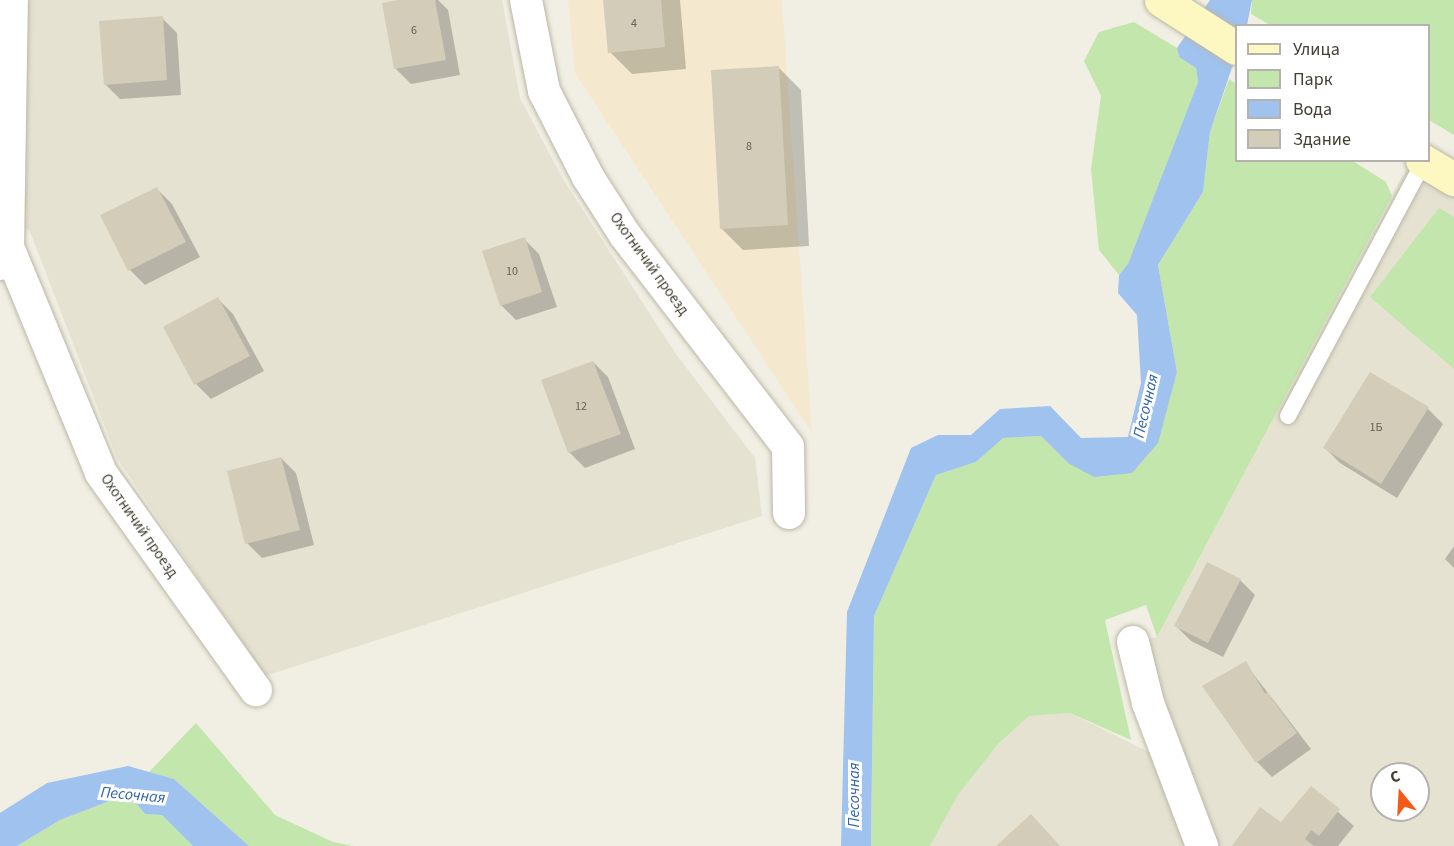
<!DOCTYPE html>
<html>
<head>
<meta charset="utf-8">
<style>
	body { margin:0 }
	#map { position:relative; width:1454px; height:846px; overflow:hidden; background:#f1efe3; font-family:"Source Sans 3",sans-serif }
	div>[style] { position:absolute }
	.residential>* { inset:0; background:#e5e2d1 }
	.commercial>* { inset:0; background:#f4e9ce }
	.green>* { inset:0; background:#c3e6ac }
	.water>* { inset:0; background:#9fc2ee }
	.shadow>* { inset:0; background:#0003 }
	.building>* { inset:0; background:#d3ccb9 }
	.roads { filter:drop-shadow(0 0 2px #bcb8a6) drop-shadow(0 0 2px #bcb8a6) }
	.lane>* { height:16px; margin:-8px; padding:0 8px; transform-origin:8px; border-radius:8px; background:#fff }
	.street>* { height:32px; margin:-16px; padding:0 16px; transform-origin:16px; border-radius:16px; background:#fff }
	.secondary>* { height:33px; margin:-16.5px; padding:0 16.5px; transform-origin:16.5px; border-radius:16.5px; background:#fdf8c1 }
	span { translate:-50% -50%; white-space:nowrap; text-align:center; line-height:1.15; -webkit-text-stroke:6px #fff; paint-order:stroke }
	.number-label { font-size:12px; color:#676254 }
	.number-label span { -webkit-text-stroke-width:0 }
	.street-label { font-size:15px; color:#433f33 }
	.water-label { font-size:16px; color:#2f64ac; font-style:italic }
	.legend { position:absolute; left:1235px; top:24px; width:195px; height:138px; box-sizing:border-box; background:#fff; border:2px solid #b4b2ad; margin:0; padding:8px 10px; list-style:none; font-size:18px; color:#433f33 }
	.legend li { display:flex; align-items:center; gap:12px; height:30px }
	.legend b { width:30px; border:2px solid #b4b2ad }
	.north { position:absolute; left:1370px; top:762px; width:60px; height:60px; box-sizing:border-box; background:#fff; border:2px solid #b4b2ad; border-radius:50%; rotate:342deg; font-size:16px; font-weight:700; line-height:24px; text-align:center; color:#433f33 }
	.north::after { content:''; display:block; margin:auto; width:21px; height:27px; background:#f65915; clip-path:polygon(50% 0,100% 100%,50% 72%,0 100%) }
</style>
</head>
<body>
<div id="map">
	<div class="residential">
		<i style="clip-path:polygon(0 0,502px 0,520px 98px,564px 181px,676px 354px,755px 458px,762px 516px,265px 676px,117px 458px,29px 229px,0 227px)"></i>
		<i style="clip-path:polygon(evenodd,1411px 161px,1454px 179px,1454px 846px,930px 846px,958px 795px,999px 743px,1029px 716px,1070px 713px,1169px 762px,1133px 642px,1157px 637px,1411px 161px,1382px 774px,1418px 774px,1418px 810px,1382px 810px,1382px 774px)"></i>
	</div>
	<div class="commercial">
		<i style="clip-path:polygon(568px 0,782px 0,812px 433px,575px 73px)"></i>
	</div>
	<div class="green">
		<i style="clip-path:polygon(1252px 0,1454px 0,1454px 135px,1429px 120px,1428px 26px,1270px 25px,1251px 14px)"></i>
		<i style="clip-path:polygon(1134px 22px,1177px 48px,1179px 57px,1196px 68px,1198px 82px,1128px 265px,1119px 275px,1099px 250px,1091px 169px,1101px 96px,1084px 61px,1099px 32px)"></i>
		<i style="clip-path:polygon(1229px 79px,1236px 84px,1236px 160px,1353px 161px,1386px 182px,1392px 196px,1157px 637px,1146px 605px,1105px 620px,1131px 740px,1070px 713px,1029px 716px,999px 743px,958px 795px,930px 846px,871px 846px,874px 616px,936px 475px,976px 462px,1002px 438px,1041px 436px,1068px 463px,1149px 452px,1157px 443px,1177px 372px,1158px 265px,1203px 192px,1210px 132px)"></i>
		<i style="clip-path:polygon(1439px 208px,1454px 217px,1454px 369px,1370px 297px)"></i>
		<i style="clip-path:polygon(196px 723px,275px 815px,333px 842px,354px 846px,249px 846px,174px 779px,149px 772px)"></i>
		<i style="clip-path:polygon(112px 800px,135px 802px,145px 814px,162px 815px,193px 846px,17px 846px,60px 820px)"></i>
	</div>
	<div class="water">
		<i style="clip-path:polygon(1210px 0,1252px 0,1247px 25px,1236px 26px,1236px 56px,1210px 132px,1203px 192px,1158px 265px,1177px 372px,1158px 443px,1132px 473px,1094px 477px,1068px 463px,1041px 436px,1003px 438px,976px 462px,936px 475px,874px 616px,871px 846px,841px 846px,847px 612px,911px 448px,938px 435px,971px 435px,1000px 409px,1050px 406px,1081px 438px,1128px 437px,1141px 383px,1137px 315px,1118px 293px,1119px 275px,1128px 264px,1198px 82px,1196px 68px,1179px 57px,1177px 48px)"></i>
		<i style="clip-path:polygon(128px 766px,174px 779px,249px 846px,193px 846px,162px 815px,145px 814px,135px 802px,112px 800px,60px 820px,17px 846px,0 846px,0 813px,47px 783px)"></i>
	</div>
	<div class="shadow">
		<i style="clip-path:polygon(407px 0,438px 0,448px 10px,460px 75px,411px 84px,395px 68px)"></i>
		<i style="clip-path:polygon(605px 0,680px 0,686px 69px,632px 74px,610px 52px)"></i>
		<i style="clip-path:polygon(162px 18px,177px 33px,181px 95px,120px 99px,105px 84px)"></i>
		<i style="clip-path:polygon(779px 68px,801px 90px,809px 246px,743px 250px,721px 228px)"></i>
		<i style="clip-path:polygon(157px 189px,172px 204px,200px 257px,145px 285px,130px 270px)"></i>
		<i style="clip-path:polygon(524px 239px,539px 254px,557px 307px,516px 320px,501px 305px)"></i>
		<i style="clip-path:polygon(218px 299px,233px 314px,264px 371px,211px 399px,196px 384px,165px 327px)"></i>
		<i style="clip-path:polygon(593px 362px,608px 377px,635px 449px,585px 468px,570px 453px,543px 381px)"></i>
		<i style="clip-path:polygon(1371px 374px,1428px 409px,1443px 424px,1397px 498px,1340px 463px,1325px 448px)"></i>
		<i style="clip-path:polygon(281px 458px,296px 473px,314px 545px,262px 558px,247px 543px)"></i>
		<i style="clip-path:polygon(1454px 546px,1454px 568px,1445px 559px)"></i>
		<i style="clip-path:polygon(1240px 580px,1255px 595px,1223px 657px,1191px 641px,1176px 626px)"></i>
		<i style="clip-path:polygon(1245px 663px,1311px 749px,1272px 777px,1257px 762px)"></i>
		<i style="clip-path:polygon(1311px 788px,1354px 826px,1338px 846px,1234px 846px,1281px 824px)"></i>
	</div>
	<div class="building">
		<i style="clip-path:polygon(398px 0,435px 0,446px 60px,394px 69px,382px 3px)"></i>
		<i style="clip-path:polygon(603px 0,661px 0,665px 47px,608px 53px)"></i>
		<i style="clip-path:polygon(163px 16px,167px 80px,104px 85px,99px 21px)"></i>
		<i style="clip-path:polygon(779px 66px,788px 225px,720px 229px,711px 70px)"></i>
		<i style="clip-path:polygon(157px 187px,186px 242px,128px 271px,100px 215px)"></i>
		<i style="clip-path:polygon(525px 237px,542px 292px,500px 306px,482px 251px)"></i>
		<i style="clip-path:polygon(218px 297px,250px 356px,194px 385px,163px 327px)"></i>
		<i style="clip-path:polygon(593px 361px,621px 434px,568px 453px,541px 380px)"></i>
		<i style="clip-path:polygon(1370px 372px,1429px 407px,1381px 484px,1323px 448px)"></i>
		<i style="clip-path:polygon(281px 457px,300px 530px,245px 544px,227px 471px)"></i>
		<i style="clip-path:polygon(1207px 562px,1241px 579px,1208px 643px,1174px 626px)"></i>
		<i style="clip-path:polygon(1246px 661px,1265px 694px,1267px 692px,1297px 733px,1256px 763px,1202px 686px)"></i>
		<i style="clip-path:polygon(1311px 786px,1340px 809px,1319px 836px,1311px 830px,1305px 839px,1314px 846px,1232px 846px,1260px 807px,1281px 822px)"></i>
		<i style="clip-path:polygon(1031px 814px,1060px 846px,996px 846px)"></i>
	</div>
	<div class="roads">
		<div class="lane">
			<i style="left:1288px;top:416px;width:289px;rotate:-61.9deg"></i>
		</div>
		<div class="street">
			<i style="left:526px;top:0;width:93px;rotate:78.8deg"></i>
			<i style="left:544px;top:91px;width:97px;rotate:62.9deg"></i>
			<i style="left:588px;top:177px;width:69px;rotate:57.5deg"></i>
			<i style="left:625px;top:235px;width:267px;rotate:52.4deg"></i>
			<i style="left:788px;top:447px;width:66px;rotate:89.1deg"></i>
			<i style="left:8px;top:247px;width:244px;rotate:67.6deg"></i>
			<i style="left:101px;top:473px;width:267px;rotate:54.5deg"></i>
			<i style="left:0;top:264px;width:19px;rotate:-65deg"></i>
			<i style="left:8px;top:247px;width:247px;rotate:-89.1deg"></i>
			<i style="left:1133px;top:642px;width:63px;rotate:76.2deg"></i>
			<i style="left:1148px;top:703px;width:153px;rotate:69.3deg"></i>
		</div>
		<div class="secondary">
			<i style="left:1161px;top:0;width:89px;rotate:32.6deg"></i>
			<i style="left:1422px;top:160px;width:37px;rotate:31deg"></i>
		</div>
	</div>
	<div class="number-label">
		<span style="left:634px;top:24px">4</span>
		<span style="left:414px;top:31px">6</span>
		<span style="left:749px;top:147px">8</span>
		<span style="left:512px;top:272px">10</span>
		<span style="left:581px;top:407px">12</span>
		<span style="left:1376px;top:428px">1Б</span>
	</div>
	<div class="street-label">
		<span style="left:649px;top:264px;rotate:54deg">Охотничий проезд</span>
		<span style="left:139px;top:526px;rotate:55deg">Охотничий проезд</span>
	</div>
	<div class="water-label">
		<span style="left:1146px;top:406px;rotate:-77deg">Песочная</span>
		<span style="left:133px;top:795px;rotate:5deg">Песочная</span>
		<span style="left:854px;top:795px;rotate:-90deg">Песочная</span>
	</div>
	<ul class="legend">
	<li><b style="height:8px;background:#fdf8c1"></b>Улица</li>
	<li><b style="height:16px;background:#c3e6ac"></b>Парк</li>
	<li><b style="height:16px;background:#9fc2ee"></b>Вода</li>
	<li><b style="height:16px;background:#d3ccb9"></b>Здание</li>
	</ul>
	<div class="north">С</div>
</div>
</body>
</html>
